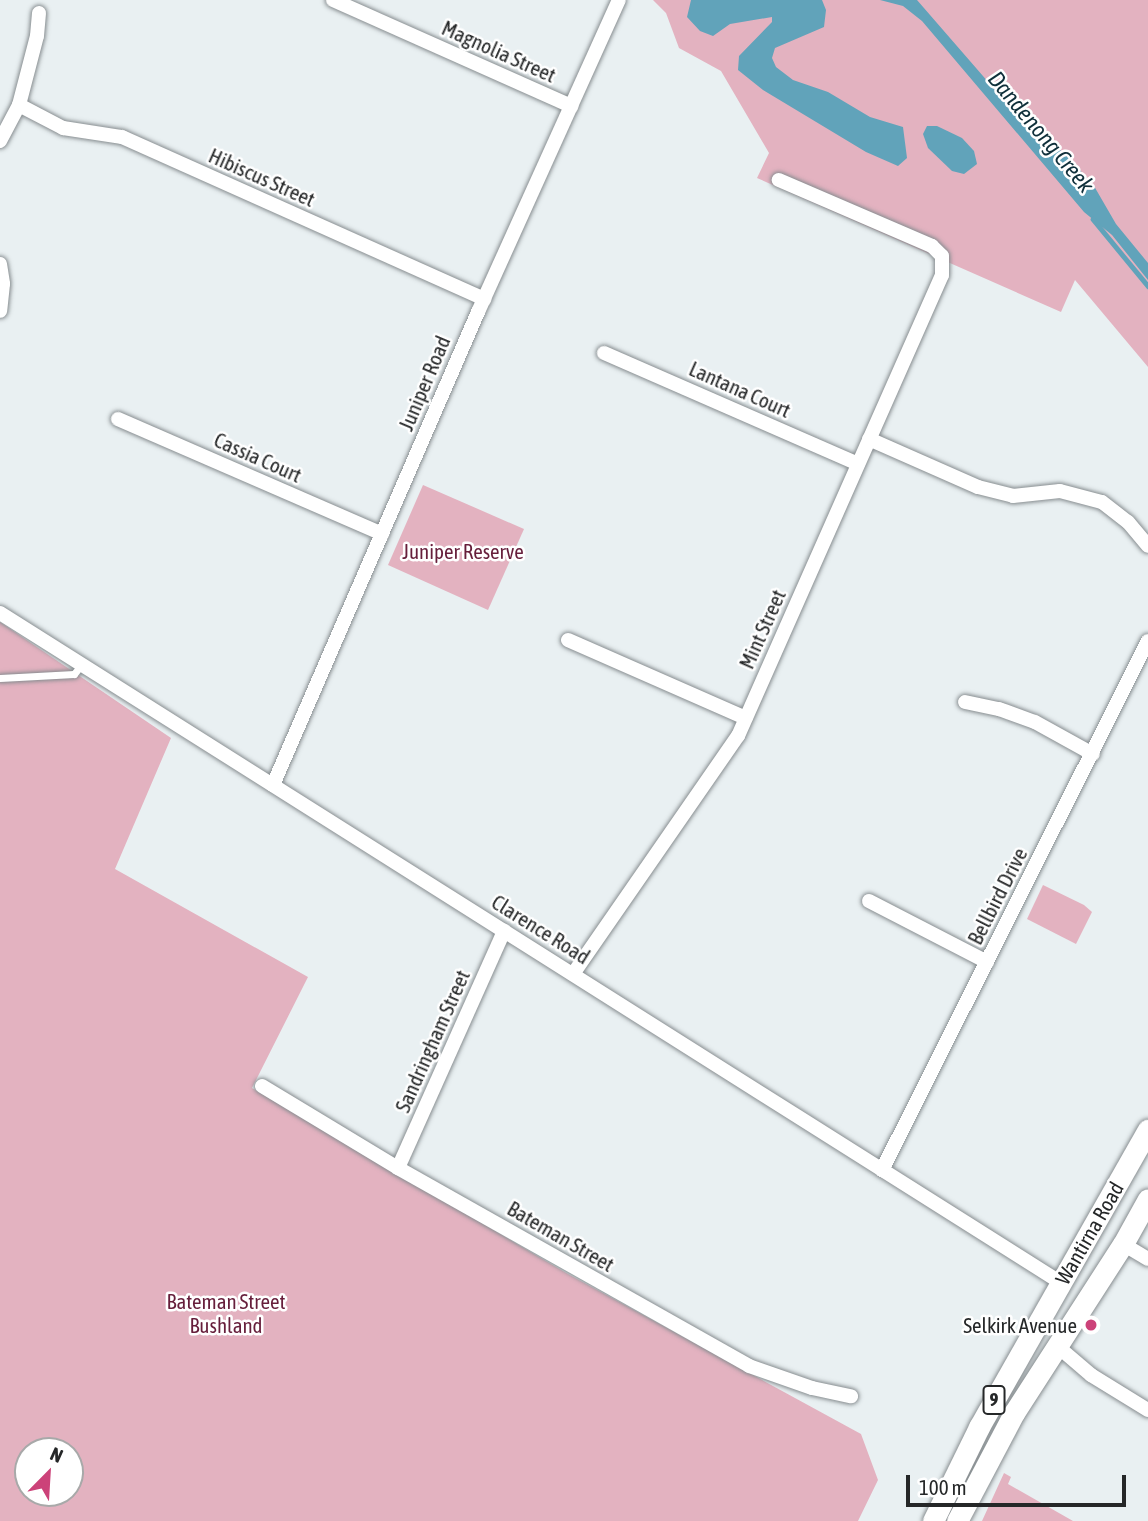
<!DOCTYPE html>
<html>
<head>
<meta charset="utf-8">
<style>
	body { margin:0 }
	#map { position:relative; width:1148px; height:1521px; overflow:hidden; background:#e9f0f2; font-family:"Asap Condensed",sans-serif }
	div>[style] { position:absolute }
	.green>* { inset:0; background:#e3b2c0 }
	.water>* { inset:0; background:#61a3ba }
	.stream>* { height:4.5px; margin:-2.25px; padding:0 2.25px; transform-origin:2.25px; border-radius:2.25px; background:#61a3ba }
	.roads { filter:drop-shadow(0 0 2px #878d90) drop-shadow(0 0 2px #878d90) }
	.service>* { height:7px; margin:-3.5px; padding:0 3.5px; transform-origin:3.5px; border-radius:3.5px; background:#fff }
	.minor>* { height:14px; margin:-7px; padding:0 7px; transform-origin:7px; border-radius:7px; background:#fff }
	.primary>* { height:21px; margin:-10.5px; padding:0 10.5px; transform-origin:10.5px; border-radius:10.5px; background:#fff }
	.dots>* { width:19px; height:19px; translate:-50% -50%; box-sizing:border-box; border:4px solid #fff; border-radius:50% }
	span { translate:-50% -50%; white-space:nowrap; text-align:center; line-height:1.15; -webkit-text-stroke:5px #fff; paint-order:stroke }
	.shield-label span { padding:2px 5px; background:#fff; border:2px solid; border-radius:5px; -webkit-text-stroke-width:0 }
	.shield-label { font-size:19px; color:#252728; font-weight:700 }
	.street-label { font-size:21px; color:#252728 }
	.park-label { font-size:21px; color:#661e3b }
	.poi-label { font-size:21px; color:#252728 }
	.right { translate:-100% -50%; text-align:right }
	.water-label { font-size:23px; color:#0f2f3a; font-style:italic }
	.north { position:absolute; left:14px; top:1437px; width:70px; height:70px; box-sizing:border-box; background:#fff; border:2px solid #a8a9a9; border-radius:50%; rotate:24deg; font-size:19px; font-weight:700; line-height:28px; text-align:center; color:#252728 }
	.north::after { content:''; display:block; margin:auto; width:24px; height:32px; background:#cc4279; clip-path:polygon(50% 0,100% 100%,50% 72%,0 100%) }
	.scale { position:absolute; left:906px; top:1475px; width:220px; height:32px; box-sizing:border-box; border:4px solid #252728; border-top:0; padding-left:9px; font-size:21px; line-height:24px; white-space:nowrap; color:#252728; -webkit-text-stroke:5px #fff; paint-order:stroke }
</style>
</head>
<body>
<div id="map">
	<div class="green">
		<i style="clip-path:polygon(653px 0,1148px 0,1148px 367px,1075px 280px,1061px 312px,757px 178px,769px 153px,721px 71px,679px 48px,666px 13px)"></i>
		<i style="clip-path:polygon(423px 485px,524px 529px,488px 610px,388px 565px)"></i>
		<i style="clip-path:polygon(evenodd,0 622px,171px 738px,115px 869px,308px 977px,252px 1088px,568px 1274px,861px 1434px,878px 1480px,858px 1521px,0 1521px,0 622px,28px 1451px,70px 1451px,70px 1493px,28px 1493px,28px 1451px)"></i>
		<i style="clip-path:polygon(1043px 885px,1084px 905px,1092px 912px,1076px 944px,1027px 919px)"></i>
		<i style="clip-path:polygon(1004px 1473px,1011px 1477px,1008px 1484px,1073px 1521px,982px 1521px)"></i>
	</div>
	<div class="water">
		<i style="clip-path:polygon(691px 0,822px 0,826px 10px,824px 27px,775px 48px,772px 58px,776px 67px,793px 80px,828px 92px,870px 117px,903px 127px,907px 158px,898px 166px,866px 152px,763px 90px,738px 70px,739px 56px,772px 22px,772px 17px,730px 24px,713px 36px,700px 31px,687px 17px)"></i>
		<i style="clip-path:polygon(880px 0,917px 0,996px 91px,1070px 159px,1094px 186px,1116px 224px,1148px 263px,1148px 280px,1112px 235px,1084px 212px,922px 21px,903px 6px)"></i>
		<i style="clip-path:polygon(927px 126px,937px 126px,962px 138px,974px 151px,977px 164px,964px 174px,952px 171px,928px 148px,923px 134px)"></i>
	</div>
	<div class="stream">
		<i style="left:1093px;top:219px;width:87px;rotate:50.6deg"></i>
	</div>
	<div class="roads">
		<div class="service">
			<i style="left:0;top:678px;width:74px;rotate:-3.1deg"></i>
			<i style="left:74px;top:674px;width:11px;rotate:-52deg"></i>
		</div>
		<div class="minor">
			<i style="left:333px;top:0;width:261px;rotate:24deg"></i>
			<i style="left:19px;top:105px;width:50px;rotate:27.6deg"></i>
			<i style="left:63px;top:128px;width:60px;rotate:8.7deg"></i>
			<i style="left:122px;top:137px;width:397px;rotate:24.1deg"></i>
			<i style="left:0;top:141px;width:41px;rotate:-62.2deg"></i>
			<i style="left:19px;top:105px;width:71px;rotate:-75.4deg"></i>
			<i style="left:37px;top:36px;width:23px;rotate:-85deg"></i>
			<i style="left:0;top:264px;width:20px;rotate:81deg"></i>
			<i style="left:3px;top:284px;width:27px;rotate:96deg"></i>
			<i style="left:604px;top:353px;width:277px;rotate:23.6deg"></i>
			<i style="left:118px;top:419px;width:288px;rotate:23.5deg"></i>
			<i style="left:869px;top:439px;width:119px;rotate:23.8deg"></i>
			<i style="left:978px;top:487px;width:36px;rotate:14deg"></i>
			<i style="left:1013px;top:496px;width:47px;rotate:-6.1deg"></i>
			<i style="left:1060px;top:491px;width:43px;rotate:14.7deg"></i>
			<i style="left:1102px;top:502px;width:33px;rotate:38deg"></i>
			<i style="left:1128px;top:522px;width:31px;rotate:50deg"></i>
			<i style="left:0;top:613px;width:1253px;rotate:32.26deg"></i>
			<i style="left:568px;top:640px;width:194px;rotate:23.7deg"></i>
			<i style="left:965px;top:702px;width:35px;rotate:12deg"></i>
			<i style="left:999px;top:709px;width:38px;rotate:20deg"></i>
			<i style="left:1035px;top:722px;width:66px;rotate:28.9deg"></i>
			<i style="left:273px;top:785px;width:516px;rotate:-66.57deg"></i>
			<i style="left:478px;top:312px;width:342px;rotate:-65.7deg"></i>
			<i style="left:869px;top:901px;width:133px;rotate:27.3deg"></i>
			<i style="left:573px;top:974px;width:290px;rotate:-55.3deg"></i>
			<i style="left:738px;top:736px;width:504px;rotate:-66.13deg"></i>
			<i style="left:942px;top:275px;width:19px;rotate:-90deg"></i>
			<i style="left:942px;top:256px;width:14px;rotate:-135deg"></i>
			<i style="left:932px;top:246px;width:167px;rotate:-156.7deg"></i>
			<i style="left:262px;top:1086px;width:159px;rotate:31.1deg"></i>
			<i style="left:398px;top:1168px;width:403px;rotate:29.4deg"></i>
			<i style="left:749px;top:1366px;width:67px;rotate:19.2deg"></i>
			<i style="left:812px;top:1388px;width:40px;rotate:12deg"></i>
			<i style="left:398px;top:1168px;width:260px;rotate:-65.9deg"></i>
			<i style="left:882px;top:1170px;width:592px;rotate:-63.31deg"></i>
			<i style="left:1123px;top:1244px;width:29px;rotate:31deg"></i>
			<i style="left:1056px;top:1345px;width:46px;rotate:40.6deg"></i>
			<i style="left:1091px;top:1375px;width:67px;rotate:31.6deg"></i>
		</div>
		<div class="primary">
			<i style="left:933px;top:1521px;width:105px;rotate:-63.9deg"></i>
			<i style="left:979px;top:1427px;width:342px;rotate:-60.4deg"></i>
			<i style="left:957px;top:1521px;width:122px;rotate:-62.2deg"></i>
			<i style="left:1014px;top:1413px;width:201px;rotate:-57.2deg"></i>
			<i style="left:1123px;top:1244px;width:51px;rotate:-60.9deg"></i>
		</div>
	</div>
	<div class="dots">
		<i style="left:1091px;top:1325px;background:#cc4279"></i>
	</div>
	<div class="shield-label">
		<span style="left:994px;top:1400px">9</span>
	</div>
	<div class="street-label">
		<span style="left:499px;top:51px;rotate:24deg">Magnolia Street</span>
		<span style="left:262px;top:177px;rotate:24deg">Hibiscus Street</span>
		<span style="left:424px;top:383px;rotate:-67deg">Juniper Road</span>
		<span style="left:740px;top:389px;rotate:24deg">Lantana Court</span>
		<span style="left:258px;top:457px;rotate:24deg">Cassia Court</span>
		<span style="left:762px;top:629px;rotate:-66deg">Mint Street</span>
		<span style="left:997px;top:896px;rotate:-63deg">Bellbird Drive</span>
		<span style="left:541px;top:929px;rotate:32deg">Clarence Road</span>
		<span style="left:432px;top:1041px;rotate:-66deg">Sandringham Street</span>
		<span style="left:1089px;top:1233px;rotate:-60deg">Wantirna Road</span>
		<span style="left:561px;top:1236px;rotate:30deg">Bateman Street</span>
	</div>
	<div class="park-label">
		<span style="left:463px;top:551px">Juniper Reserve</span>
		<span style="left:226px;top:1313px">Bateman Street<br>Bushland</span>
	</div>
	<div class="poi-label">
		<span class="right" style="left:1077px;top:1325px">Selkirk Avenue</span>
	</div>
	<div class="water-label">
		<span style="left:1041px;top:132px;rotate:50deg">Dandenong Creek</span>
	</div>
	<div class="north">N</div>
	<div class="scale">100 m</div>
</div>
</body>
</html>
